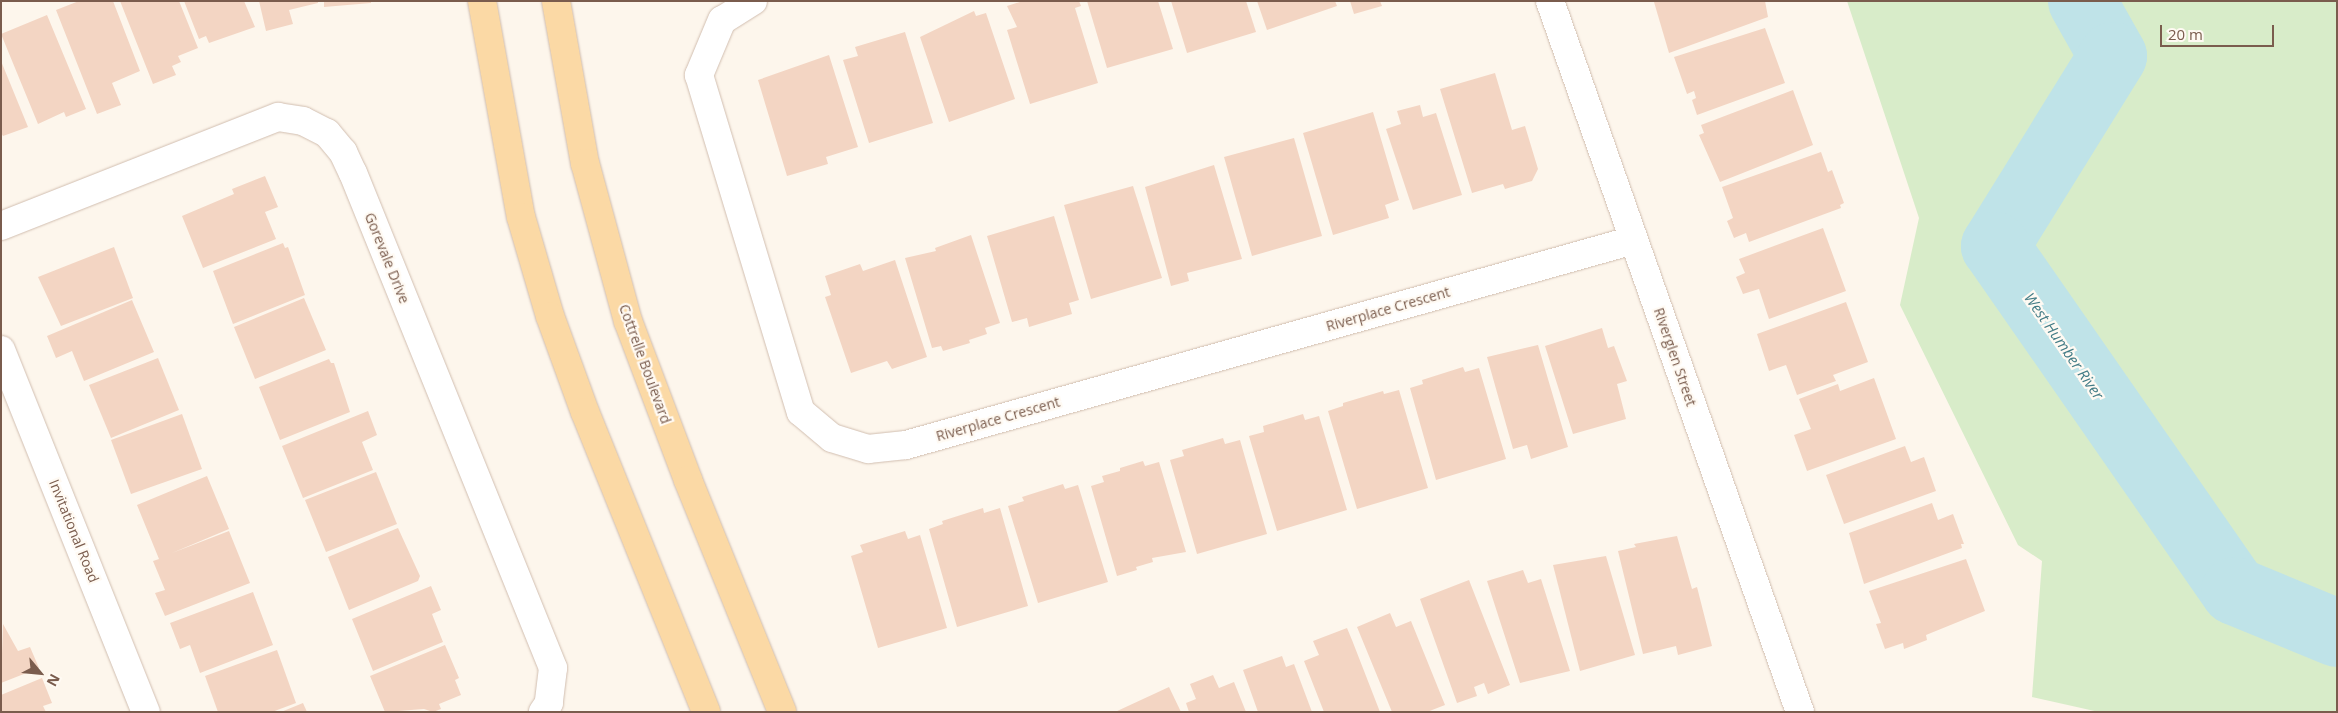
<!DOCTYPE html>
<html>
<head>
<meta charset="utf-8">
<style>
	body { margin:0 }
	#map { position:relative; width:2338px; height:713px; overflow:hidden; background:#fdf6ec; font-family:"Open Sans",sans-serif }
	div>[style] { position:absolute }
	.green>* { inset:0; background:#d8ecc9 }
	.river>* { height:68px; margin:-34px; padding:0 34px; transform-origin:34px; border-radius:34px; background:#bfe3e8 }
	.building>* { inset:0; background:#f3d5c3 }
	.roads { filter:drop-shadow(0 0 1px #d1beb0) drop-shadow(0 0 1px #d1beb0) }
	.minor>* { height:28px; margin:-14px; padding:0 14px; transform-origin:14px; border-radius:14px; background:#fff }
	.major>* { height:28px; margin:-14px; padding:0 14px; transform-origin:14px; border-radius:14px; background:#fbd9a5 }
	span { translate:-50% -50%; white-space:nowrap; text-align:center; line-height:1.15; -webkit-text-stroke:4.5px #fffaf3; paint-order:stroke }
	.street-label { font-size:14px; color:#7a5c4d }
	.water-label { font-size:15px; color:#437c86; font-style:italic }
	.frame { position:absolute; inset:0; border:2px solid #7a5c4d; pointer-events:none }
	.north { position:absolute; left:15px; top:648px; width:50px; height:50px; -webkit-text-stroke:4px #fffaf3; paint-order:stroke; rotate:118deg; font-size:14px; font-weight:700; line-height:20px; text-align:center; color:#7a5c4d }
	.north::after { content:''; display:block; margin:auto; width:18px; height:22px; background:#7a5c4d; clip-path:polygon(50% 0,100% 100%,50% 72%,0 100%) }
	.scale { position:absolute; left:2160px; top:25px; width:114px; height:22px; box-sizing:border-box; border:2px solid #7a5c4d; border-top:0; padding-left:6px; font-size:15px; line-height:18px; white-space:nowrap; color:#7a5c4d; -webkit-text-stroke:4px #fffaf3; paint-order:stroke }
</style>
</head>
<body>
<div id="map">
	<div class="green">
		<i style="clip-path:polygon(1847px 1px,2337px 1px,2337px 712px,2099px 712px,2032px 697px,2042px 561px,2018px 545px,1900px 305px,1919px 218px)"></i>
	</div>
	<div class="river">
		<i style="left:2082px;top:1px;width:63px;rotate:60.6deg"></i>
		<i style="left:2113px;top:56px;width:224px;rotate:121.8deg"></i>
		<i style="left:1995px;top:246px;width:420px;rotate:55.2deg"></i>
		<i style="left:2235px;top:591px;width:110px;rotate:22.4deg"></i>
	</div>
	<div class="building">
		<i style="clip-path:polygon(79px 1px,113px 1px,140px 71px,112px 83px,121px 105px,97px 114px,56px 10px)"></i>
		<i style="clip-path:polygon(120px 1px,179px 1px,198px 48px,178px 56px,181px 62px,172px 66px,176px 75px,153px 84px)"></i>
		<i style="clip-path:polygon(184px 1px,244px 1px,255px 27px,209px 43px,206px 36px,199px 39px)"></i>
		<i style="clip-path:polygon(259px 1px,318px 1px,318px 3px,289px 10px,293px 24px,266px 31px)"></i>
		<i style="clip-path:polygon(324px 1px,371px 1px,371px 3px,324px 7px)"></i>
		<i style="clip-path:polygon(1023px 1px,1079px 1px,1081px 6px,1075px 8px,1098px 83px,1030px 104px,1007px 30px,1017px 27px,1007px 6px)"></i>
		<i style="clip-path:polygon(1087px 1px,1158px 1px,1173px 49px,1107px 68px)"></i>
		<i style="clip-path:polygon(1171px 1px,1246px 1px,1256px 32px,1187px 53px)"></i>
		<i style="clip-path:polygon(1257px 1px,1335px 1px,1337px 6px,1267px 30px)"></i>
		<i style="clip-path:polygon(1350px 1px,1380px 1px,1382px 6px,1354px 14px)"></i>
		<i style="clip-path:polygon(1765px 1px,1768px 17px,1669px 53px,1654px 2px)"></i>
		<i style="clip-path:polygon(974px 11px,976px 16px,986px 13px,1015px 99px,949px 122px,920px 37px)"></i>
		<i style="clip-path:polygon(47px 15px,86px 109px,66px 117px,64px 112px,38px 124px,1px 34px)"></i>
		<i style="clip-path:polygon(1765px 28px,1785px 83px,1697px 115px,1692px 100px,1696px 98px,1694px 91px,1687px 94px,1674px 57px)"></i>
		<i style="clip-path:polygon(905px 32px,933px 123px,869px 143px,843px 60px,858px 56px,855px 47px)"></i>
		<i style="clip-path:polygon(829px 55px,858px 147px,826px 157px,828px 164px,787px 176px,758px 80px)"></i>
		<i style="clip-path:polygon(1px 61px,28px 127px,3px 136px,1px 133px)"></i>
		<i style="clip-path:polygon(1495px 73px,1512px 130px,1525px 126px,1538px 169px,1532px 181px,1505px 189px,1503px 184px,1472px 193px,1440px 89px)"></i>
		<i style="clip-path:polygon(1793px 90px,1813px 145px,1720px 182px,1699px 135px,1704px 133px,1701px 125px)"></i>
		<i style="clip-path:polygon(1420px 105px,1423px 117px,1436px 113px,1462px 195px,1413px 210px,1386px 129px,1401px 124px,1397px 111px)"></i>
		<i style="clip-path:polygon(1373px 112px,1399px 200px,1385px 205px,1389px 218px,1333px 235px,1303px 133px)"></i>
		<i style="clip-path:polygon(1294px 138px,1322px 236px,1252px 256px,1224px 157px)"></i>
		<i style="clip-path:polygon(1821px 152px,1828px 172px,1832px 170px,1844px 203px,1840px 205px,1841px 208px,1749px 242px,1746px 233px,1734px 238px,1727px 221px,1733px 218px,1722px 187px)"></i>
		<i style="clip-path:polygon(1214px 165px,1242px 259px,1187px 273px,1189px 281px,1171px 286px,1145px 187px)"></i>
		<i style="clip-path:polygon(265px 176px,278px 207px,265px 212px,276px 239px,203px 268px,182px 216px,234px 194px,232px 189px)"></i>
		<i style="clip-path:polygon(1133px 186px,1162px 278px,1091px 299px,1064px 205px)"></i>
		<i style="clip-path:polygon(1054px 216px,1079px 300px,1069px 303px,1072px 314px,1029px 327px,1027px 318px,1012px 322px,987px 236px)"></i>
		<i style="clip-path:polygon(1823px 228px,1846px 291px,1769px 319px,1759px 289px,1743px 294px,1736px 277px,1745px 273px,1739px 259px)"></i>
		<i style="clip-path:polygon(971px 235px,1000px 323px,985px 328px,987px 334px,969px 340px,970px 343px,943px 351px,941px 346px,932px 348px,905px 258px,936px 251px,935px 248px)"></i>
		<i style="clip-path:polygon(283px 243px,285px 248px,288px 247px,305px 295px,233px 324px,213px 271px)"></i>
		<i style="clip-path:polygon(114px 247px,133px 298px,61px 326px,38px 277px)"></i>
		<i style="clip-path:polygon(895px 260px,927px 357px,892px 369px,887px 361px,851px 373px,825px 297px,831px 295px,825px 276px,860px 264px,863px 271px)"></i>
		<i style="clip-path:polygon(304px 298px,326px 350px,255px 379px,234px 327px)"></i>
		<i style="clip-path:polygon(132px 300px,154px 352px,84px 381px,72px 351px,56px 358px,47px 336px)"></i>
		<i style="clip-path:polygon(1846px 302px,1868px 362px,1833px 375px,1836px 381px,1797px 395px,1786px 365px,1769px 371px,1757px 334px)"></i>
		<i style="clip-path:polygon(1602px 328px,1608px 348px,1614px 346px,1627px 381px,1617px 384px,1626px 419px,1573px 434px,1545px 346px)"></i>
		<i style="clip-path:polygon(1538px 345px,1568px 447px,1531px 459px,1527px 445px,1513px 449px,1487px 357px)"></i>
		<i style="clip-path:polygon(158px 358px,179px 410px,111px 438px,89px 385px)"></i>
		<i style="clip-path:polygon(329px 359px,331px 363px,334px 363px,350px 412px,280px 440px,259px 387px)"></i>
		<i style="clip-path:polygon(1463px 367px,1465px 372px,1479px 368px,1506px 459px,1436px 480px,1410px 388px,1423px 384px,1422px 380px)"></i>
		<i style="clip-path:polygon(1874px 378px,1896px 439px,1807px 471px,1794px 435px,1811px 429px,1799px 399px,1838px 384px,1840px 391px)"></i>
		<i style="clip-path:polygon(1399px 390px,1428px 488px,1357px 509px,1328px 411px,1343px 406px,1343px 403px,1383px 391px,1384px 394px)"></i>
		<i style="clip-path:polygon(368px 411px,377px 435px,362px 442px,373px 470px,303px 498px,282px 446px)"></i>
		<i style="clip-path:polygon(182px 414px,202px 469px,131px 494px,111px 440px)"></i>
		<i style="clip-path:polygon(1303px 414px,1305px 420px,1319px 416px,1347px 510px,1277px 531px,1249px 436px,1264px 432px,1263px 426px)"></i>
		<i style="clip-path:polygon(1223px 438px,1225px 444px,1240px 440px,1267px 534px,1197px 554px,1170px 460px,1184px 456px,1182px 450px)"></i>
		<i style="clip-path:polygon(1905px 446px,1911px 462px,1924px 457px,1936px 491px,1844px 524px,1826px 475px)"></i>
		<i style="clip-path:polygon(1143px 461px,1145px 466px,1159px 462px,1186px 552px,1152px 558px,1153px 562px,1136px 567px,1137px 570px,1117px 576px,1091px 486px,1104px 482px,1102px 476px,1120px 471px,1120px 468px)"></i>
		<i style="clip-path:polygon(376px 472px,397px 524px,326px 552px,305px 500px)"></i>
		<i style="clip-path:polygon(207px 476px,229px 529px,172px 553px,229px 531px,250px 583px,165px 616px,155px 593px,165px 590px,153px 561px,159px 559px,137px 505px)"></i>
		<i style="clip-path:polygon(1063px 484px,1065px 489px,1078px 485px,1108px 582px,1038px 603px,1008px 506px,1024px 501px,1022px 497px)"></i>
		<i style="clip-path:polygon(1932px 503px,1938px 520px,1953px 514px,1964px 544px,1961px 544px,1962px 548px,1864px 584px,1849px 533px)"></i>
		<i style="clip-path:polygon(983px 508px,984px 513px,1000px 508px,1028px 606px,957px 627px,929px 529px,943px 524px,942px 521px)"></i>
		<i style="clip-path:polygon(398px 528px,420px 576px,418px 581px,349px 610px,328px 557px)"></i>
		<i style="clip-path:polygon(905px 531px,908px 539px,920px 535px,947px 628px,878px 648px,851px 556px,863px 552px,860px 545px)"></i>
		<i style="clip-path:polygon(1677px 536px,1692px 589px,1697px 587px,1712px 646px,1678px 655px,1676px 646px,1643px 654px,1618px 551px,1636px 547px,1634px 544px)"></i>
		<i style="clip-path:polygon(1606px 556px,1635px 655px,1580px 671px,1553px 565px)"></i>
		<i style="clip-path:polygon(1966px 559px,1985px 611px,1926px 635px,1927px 640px,1904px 649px,1903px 643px,1885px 649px,1876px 624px,1881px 623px,1869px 591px)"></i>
		<i style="clip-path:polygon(1523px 570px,1528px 583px,1541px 579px,1570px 671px,1520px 683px,1487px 581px)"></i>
		<i style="clip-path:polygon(1469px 580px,1510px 685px,1488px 694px,1484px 683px,1474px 687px,1477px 696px,1457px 703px,1420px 599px)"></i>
		<i style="clip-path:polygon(431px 586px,441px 610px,432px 614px,443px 642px,373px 671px,352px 619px)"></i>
		<i style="clip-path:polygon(253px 592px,273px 645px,200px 673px,190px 645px,180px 649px,170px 623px)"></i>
		<i style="clip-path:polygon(1390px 613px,1396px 627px,1411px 621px,1445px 705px,1427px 712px,1392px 712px,1357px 627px)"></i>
		<i style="clip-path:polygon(3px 624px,18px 651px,30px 647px,39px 668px,1px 683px)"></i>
		<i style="clip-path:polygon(1347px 628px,1352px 640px,1380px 712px,1324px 712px,1304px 661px,1319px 655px,1313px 641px)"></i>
		<i style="clip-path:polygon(445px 645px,459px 678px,455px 680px,461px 695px,439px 704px,441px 709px,433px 712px,424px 709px,385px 712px,370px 676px)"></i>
		<i style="clip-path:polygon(277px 650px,296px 703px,272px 712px,218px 712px,205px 676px)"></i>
		<i style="clip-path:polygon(1282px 656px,1286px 667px,1294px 664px,1312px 712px,1258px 712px,1243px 670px)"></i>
		<i style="clip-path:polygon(1213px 675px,1219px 688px,1234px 682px,1246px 712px,1189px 712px,1186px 703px,1196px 699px,1190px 684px)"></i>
		<i style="clip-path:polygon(42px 678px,52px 703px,43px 706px,46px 712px,1px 712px,1px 695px)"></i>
		<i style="clip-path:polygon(1169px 687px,1181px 712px,1115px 712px)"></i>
		<i style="clip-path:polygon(303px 703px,307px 712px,281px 712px)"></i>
	</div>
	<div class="roads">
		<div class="minor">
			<i style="left:753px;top:1px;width:36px;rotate:148deg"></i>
			<i style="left:722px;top:20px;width:60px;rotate:112.7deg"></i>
			<i style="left:699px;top:75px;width:352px;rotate:73.2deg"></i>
			<i style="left:801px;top:412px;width:40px;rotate:40deg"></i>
			<i style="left:832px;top:438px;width:38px;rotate:17deg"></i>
			<i style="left:868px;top:449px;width:38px;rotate:-6deg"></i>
			<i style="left:906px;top:445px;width:756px;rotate:-15.73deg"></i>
			<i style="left:1550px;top:1px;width:754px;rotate:70.63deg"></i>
			<i style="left:1px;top:226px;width:298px;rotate:-21.5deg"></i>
			<i style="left:278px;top:117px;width:25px;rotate:9deg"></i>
			<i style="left:303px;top:121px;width:27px;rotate:27deg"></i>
			<i style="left:327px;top:133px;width:25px;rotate:50deg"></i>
			<i style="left:343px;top:152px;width:23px;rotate:65deg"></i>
			<i style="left:353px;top:173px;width:534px;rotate:68deg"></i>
			<i style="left:553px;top:668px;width:35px;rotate:97deg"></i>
			<i style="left:549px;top:703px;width:11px;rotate:124deg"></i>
			<i style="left:1px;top:350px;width:390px;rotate:68.2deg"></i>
		</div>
		<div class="major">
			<i style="left:482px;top:1px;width:219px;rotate:79.8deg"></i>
			<i style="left:521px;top:217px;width:103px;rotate:73.7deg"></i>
			<i style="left:550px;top:316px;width:102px;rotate:70deg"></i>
			<i style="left:585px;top:412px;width:323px;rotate:68deg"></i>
			<i style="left:556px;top:1px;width:165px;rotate:79.9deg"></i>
			<i style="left:585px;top:163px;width:164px;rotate:74.8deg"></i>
			<i style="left:628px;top:321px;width:170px;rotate:69.3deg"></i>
			<i style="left:688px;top:480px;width:250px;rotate:67.9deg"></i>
		</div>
	</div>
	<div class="street-label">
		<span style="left:387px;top:258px;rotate:68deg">Gorevale Drive</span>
		<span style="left:1388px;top:309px;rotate:-16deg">Riverplace Crescent</span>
		<span style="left:1675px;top:357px;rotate:71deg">Riverglen Street</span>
		<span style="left:645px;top:364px;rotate:70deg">Cottrelle Boulevard</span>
		<span style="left:998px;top:419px;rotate:-16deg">Riverplace Crescent</span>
		<span style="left:74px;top:531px;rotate:68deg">Invitational Road</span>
	</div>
	<div class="water-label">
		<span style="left:2064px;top:346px;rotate:55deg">West Humber River</span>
	</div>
	<div class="frame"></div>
	<div class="north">N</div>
	<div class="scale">20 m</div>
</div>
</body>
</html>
